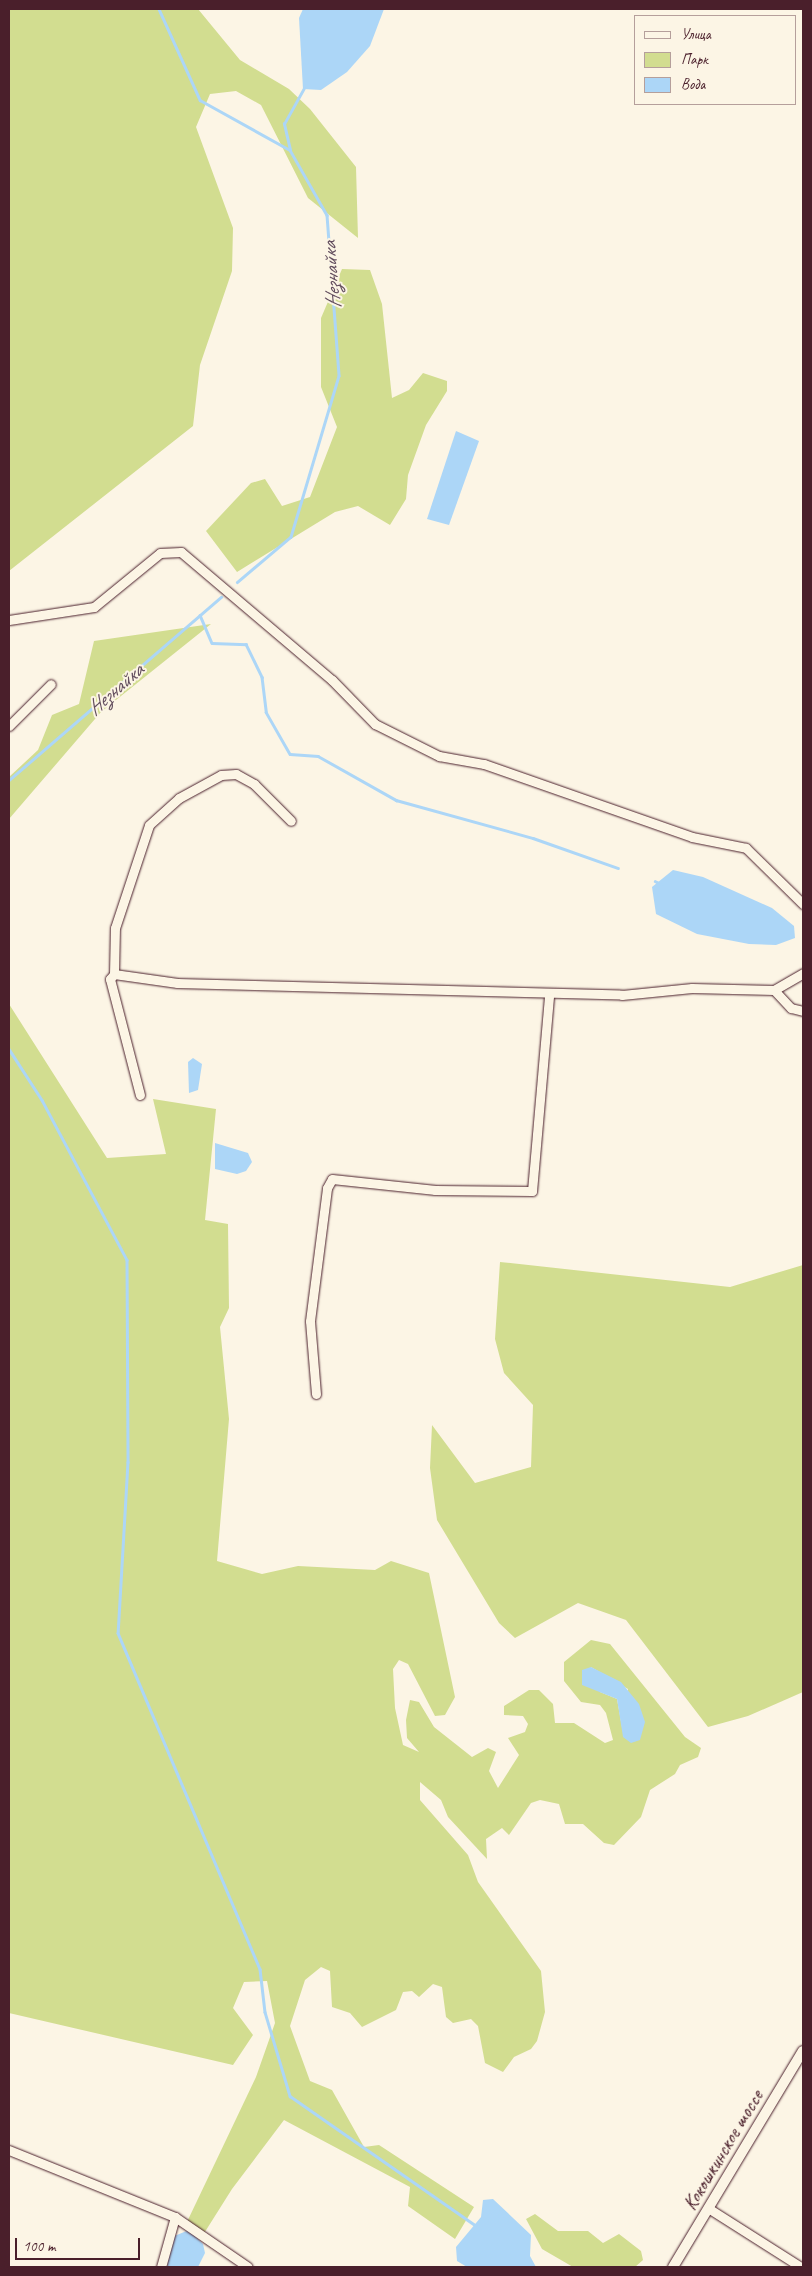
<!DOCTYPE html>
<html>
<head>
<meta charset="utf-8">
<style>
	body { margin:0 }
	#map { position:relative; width:812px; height:2276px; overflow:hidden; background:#fcf5e5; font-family:Caveat,sans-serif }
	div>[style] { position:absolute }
	.green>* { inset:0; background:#d2dd90 }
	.water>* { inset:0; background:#acd6f7 }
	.stream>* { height:2.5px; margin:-1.25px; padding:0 1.25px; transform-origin:1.25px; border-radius:1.25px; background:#acd6f7 }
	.roads { filter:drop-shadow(0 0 1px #4a1f2b) drop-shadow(0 0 1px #4a1f2b) }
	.minor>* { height:9px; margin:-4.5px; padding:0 4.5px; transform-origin:4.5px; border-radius:4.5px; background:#fcf5e5 }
	.major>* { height:10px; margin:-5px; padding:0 5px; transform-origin:5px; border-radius:5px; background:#fcf5e5 }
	span { translate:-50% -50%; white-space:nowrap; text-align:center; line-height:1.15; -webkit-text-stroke:4px #fcf5e5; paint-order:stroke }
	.street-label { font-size:20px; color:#4a1f2b }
	.water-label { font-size:21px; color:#624d5e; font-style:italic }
	.frame { position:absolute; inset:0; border:10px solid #4a1f2b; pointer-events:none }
	.legend { position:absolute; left:634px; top:15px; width:162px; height:90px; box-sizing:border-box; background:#fcf5e5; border:1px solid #b59f9b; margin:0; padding:6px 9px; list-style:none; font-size:15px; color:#4a1f2b }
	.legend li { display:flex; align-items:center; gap:10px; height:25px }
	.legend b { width:25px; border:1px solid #b59f9b }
	.scale { position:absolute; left:15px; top:2238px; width:125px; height:22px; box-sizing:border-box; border:2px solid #4a1f2b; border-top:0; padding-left:6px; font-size:15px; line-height:18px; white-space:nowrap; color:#4a1f2b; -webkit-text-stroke:4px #fcf5e5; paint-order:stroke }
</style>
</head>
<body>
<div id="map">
	<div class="green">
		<i style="clip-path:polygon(9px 9px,198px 9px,240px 60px,289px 89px,310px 109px,356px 167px,358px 238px,308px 198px,261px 105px,236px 91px,210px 94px,196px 127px,233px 228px,232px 271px,200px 365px,193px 426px,9px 571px)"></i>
		<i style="clip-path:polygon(342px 269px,370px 270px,382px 304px,392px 398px,409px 390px,423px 373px,447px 381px,447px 391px,426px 425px,408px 475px,406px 499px,390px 525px,358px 506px,335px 512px,237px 572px,206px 531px,251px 483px,265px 479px,282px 506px,310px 497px,337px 427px,321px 387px,321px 318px)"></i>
		<i style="clip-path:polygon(211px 624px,101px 712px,9px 819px,9px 777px,38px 750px,52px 715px,79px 704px,94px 641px)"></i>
		<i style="clip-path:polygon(evenodd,9px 1004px,107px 1158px,166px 1154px,153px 1099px,216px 1109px,205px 1220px,228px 1224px,229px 1308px,220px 1327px,229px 1419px,217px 1561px,262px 1574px,298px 1566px,375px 1570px,391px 1561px,429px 1573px,455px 1697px,445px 1715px,435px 1716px,408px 1664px,399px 1660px,393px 1669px,395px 1708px,403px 1745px,419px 1752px,407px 1738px,406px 1720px,410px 1700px,419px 1702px,434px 1727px,472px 1757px,488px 1748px,496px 1752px,489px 1771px,498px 1788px,519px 1755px,508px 1738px,525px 1732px,528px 1724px,523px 1716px,504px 1715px,504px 1706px,529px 1690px,539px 1690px,553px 1704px,555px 1723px,574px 1723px,605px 1743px,613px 1740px,606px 1713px,600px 1705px,581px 1702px,564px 1681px,564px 1662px,591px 1640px,610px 1644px,685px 1737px,701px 1748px,698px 1757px,680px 1765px,675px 1774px,650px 1790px,641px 1817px,614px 1845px,604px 1843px,583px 1824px,565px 1824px,559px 1804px,540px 1800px,531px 1803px,509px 1835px,502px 1828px,486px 1839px,487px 1859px,448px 1817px,441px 1800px,420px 1782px,420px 1800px,468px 1855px,478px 1882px,541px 1971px,545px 2012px,537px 2041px,531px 2049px,514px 2057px,503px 2072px,485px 2063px,478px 2026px,471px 2019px,453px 2023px,446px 2017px,442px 1987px,433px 1984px,419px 1997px,412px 1991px,403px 1992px,396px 2010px,362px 2027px,350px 2013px,332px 2007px,330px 1971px,321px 1967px,305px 1980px,290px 2026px,310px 2081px,332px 2090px,364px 2147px,379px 2145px,474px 2207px,455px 2239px,408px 2206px,410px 2187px,284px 2120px,232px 2189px,203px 2235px,186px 2224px,256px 2077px,275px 2023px,267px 1981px,244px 1982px,233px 2008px,253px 2035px,233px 2065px,9px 2013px,9px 1004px,591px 1667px,628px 1689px,622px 1727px,617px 1699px,600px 1692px,591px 1667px)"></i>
		<i style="clip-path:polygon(500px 1262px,730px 1287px,803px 1265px,803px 1692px,748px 1716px,708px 1727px,626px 1620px,578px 1603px,515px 1638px,499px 1623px,437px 1520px,430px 1468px,432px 1425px,475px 1483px,531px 1467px,533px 1405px,504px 1373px,495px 1339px)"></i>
		<i style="clip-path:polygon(535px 2214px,558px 2231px,588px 2231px,603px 2243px,619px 2234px,641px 2251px,643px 2260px,635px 2267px,573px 2267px,542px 2249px,526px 2219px)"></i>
	</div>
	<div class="water">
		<i style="clip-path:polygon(303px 9px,384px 9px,370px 46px,347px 72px,321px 90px,303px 89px,299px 18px)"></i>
		<i style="clip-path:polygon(456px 431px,479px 441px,449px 525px,427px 519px)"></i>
		<i style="clip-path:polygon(673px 870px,703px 877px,772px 908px,794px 926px,795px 938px,776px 945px,749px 944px,697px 934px,656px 914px,652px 887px)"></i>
		<i style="clip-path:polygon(193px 1058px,202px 1064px,198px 1090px,189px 1093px,188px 1062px)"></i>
		<i style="clip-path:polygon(215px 1143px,248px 1153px,252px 1162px,246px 1171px,237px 1174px,215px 1169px)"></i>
		<i style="clip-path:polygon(591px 1667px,621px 1682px,639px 1704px,645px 1722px,640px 1740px,631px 1743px,623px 1737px,617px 1699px,582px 1685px,582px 1670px)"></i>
		<i style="clip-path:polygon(493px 2199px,531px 2235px,530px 2256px,536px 2267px,467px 2267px,457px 2261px,456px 2247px,481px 2217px,483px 2200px)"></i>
		<i style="clip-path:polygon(189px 2230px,203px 2244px,205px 2253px,198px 2267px,167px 2267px,172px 2237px)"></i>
	</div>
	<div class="stream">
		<i style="left:159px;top:9px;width:100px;rotate:65.7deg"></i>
		<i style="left:200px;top:100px;width:103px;rotate:29.1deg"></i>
		<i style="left:290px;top:150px;width:75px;rotate:60.4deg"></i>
		<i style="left:327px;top:215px;width:161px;rotate:85.7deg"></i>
		<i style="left:339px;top:376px;width:168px;rotate:106.6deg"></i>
		<i style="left:291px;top:537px;width:70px;rotate:139.7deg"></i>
		<i style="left:290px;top:150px;width:27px;rotate:-103deg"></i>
		<i style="left:284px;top:124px;width:41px;rotate:-60.9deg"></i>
		<i style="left:200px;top:615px;width:30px;rotate:67deg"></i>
		<i style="left:212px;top:643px;width:34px;rotate:2deg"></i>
		<i style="left:246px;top:644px;width:37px;rotate:64deg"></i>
		<i style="left:262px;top:677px;width:35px;rotate:83deg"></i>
		<i style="left:266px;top:712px;width:48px;rotate:60.3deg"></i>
		<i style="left:290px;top:754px;width:28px;rotate:4deg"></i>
		<i style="left:318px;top:756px;width:90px;rotate:29.4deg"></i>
		<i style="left:396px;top:800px;width:142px;rotate:15.5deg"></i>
		<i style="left:533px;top:838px;width:90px;rotate:19.4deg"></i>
		<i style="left:9px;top:780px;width:280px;rotate:-40.8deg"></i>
		<i style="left:655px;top:881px;width:7px;rotate:27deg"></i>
		<i style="left:9px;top:1049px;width:61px;rotate:57.1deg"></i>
		<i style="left:42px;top:1100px;width:181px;rotate:62deg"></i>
		<i style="left:127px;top:1260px;width:202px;rotate:89.7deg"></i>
		<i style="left:128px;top:1462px;width:171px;rotate:93.3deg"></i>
		<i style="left:118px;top:1633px;width:365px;rotate:67.1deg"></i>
		<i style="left:260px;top:1969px;width:43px;rotate:83.4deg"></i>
		<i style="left:265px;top:2012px;width:88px;rotate:73.4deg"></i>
		<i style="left:290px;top:2096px;width:226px;rotate:34.9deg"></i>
	</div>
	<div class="roads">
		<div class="minor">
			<i style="left:9px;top:620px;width:86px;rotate:-8.7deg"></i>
			<i style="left:94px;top:607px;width:85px;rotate:-39.3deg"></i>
			<i style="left:160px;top:553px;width:21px;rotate:-3deg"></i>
			<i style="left:181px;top:552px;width:198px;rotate:40.3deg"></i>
			<i style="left:332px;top:680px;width:62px;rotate:45.7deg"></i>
			<i style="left:375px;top:724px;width:72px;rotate:26.6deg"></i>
			<i style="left:439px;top:756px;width:46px;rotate:10.1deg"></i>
			<i style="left:484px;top:764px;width:220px;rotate:19.3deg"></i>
			<i style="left:692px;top:837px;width:55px;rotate:11.5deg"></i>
			<i style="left:746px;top:848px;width:80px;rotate:44.5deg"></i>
			<i style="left:9px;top:726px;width:59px;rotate:-45deg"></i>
			<i style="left:114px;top:974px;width:64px;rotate:8.1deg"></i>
			<i style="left:177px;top:983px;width:445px;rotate:1.5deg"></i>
			<i style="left:622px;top:995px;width:70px;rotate:-5.7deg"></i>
			<i style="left:692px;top:988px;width:82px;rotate:1.4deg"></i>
			<i style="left:774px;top:990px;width:34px;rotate:-30deg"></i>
			<i style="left:774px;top:990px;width:25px;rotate:47deg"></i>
			<i style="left:791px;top:1008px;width:12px;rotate:14deg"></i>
			<i style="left:140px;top:1095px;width:120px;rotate:-104.5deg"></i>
			<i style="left:110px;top:979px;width:6px;rotate:-51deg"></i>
			<i style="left:114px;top:974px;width:46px;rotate:-88.8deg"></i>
			<i style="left:115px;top:928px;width:108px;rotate:-71.7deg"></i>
			<i style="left:149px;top:825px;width:40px;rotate:-42deg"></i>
			<i style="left:179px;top:798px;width:48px;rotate:-28.7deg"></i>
			<i style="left:221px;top:775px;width:15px;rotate:-4deg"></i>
			<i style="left:236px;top:774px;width:21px;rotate:29deg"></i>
			<i style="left:254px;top:784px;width:52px;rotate:45deg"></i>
			<i style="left:316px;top:1394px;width:73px;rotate:-94.7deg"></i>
			<i style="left:310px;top:1321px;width:134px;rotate:-82.7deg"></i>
			<i style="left:327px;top:1188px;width:10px;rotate:-61deg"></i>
			<i style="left:332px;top:1179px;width:104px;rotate:6.1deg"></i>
			<i style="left:435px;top:1190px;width:97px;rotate:0.6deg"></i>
			<i style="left:532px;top:1191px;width:197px;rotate:-85deg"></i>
			<i style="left:9px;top:2150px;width:179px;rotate:22deg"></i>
			<i style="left:175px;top:2217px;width:88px;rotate:34.4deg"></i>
			<i style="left:708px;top:2208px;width:110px;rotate:32.4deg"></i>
			<i style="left:161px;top:2267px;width:52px;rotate:-74.4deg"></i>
		</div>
		<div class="major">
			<i style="left:673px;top:2267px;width:252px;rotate:-59deg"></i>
		</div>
	</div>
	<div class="street-label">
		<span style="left:723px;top:2150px;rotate:-59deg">Кокошкинское шоссе</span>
	</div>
	<div class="water-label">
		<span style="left:331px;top:275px;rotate:-94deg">Незнайка</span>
		<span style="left:115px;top:689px;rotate:-41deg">Незнайка</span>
	</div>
	<div class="frame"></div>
	<ul class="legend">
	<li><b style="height:6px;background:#fcf5e5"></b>Улица</li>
	<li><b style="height:14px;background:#d2dd90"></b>Парк</li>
	<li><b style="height:14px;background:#acd6f7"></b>Вода</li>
	</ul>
	<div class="scale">100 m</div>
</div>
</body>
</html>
